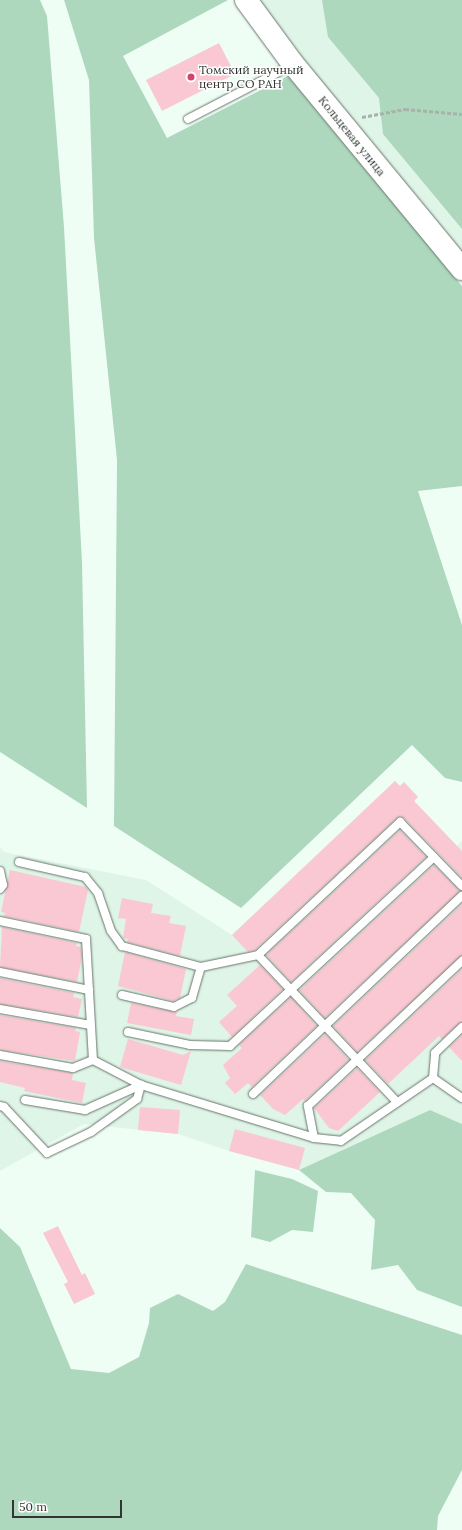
<!DOCTYPE html>
<html>
<head>
<meta charset="utf-8">
<style>
	body { margin:0 }
	#map { position:relative; width:462px; height:1530px; overflow:hidden; background:#effef5; font-family:Lora,serif }
	div>[style] { position:absolute }
	.built>* { inset:0; background:#dff5e7 }
	.green>* { inset:0; background:#add8bd }
	.building>* { inset:0; background:#f9c8d2 }
	.path>* { height:2.5px; margin-top:-1.25px; transform-origin:0; background:repeating-linear-gradient(90deg,#a7b2ab 0 4px,transparent 0 6px) }
	.roads { filter:drop-shadow(0 0 1px #67746b) drop-shadow(0 0 1px #67746b) }
	.lane>* { height:8px; margin:-4px; padding:0 4px; transform-origin:4px; border-radius:4px; background:#fff }
	.secondary>* { height:22px; margin:-11px; padding:0 11px; transform-origin:11px; border-radius:11px; background:#fff }
	.dots>* { width:11px; height:11px; translate:-50% -50%; box-sizing:border-box; border:2px solid #fff; border-radius:50% }
	span { translate:-50% -50%; white-space:nowrap; text-align:center; line-height:1.15; -webkit-text-stroke:3px #fff; paint-order:stroke }
	.poi-label { font-size:12px; color:#313632 }
	.left { translate:0 -50%; text-align:left }
	.street-label { font-size:12px; color:#313632 }
	.scale { position:absolute; left:12px; top:1500px; width:110px; height:18px; box-sizing:border-box; border:2px solid #313632; border-top:0; padding-left:5px; font-size:12px; line-height:14px; white-space:nowrap; color:#313632; -webkit-text-stroke:3px #fff; paint-order:stroke }
</style>
</head>
<body>
<div id="map">
	<div class="built">
		<i style="clip-path:polygon(259px 0,462px 0,462px 253px,302px 57px)"></i>
		<i style="clip-path:polygon(395px 781px,400px 786px,404px 782px,418px 797px,414px 801px,457px 846px,462px 841px,462px 1124px,430px 1110px,299px 1170px,229px 1151px,178px 1134px,84px 1124px,0 1171px,0 847px,4px 852px,146px 880px,232px 935px)"></i>
	</div>
	<div class="green">
		<i style="clip-path:polygon(0 0,40px 0,47px 16px,64px 227px,82px 562px,87px 808px,0 752px)"></i>
		<i style="clip-path:polygon(64px 0,228px 0,123px 56px,167px 138px,288px 76px,462px 286px,462px 486px,418px 491px,462px 625px,462px 782px,445px 778px,412px 745px,241px 908px,114px 826px,117px 460px,94px 238px,89px 80px)"></i>
		<i style="clip-path:polygon(322px 0,462px 0,462px 229px,383px 134px,379px 98px,328px 37px)"></i>
		<i style="clip-path:polygon(430px 1110px,462px 1124px,462px 1307px,417px 1290px,398px 1265px,371px 1270px,375px 1220px,351px 1193px,326px 1192px,299px 1170px)"></i>
		<i style="clip-path:polygon(255px 1170px,292px 1179px,318px 1191px,313px 1232px,292px 1230px,270px 1242px,251px 1237px)"></i>
		<i style="clip-path:polygon(0 1228px,20px 1247px,71px 1369px,109px 1373px,139px 1357px,149px 1323px,150px 1308px,178px 1294px,213px 1311px,225px 1302px,246px 1264px,462px 1335px,462px 1470px,438px 1516px,437px 1530px,0 1530px)"></i>
	</div>
	<div class="building">
		<i style="clip-path:polygon(219px 43px,235px 74px,162px 111px,146px 80px)"></i>
		<i style="clip-path:polygon(395px 781px,400px 786px,404px 782px,418px 797px,414px 801px,462px 851px,462px 878px,404px 818px,398px 817px,255px 950px,248px 952px,232px 935px)"></i>
		<i style="clip-path:polygon(400px 830px,426px 857px,291px 982px,266px 955px)"></i>
		<i style="clip-path:polygon(434px 865px,460px 891px,325px 1018px,299px 990px)"></i>
		<i style="clip-path:polygon(10px 870px,86px 887px,88px 890px,79px 932px,4px 916px,5px 913px,1px 912px)"></i>
		<i style="clip-path:polygon(122px 898px,153px 904px,151px 913px,171px 916px,169px 923px,186px 926px,180px 956px,127px 942px,128px 939px,123px 938px,126px 919px,118px 918px)"></i>
		<i style="clip-path:polygon(462px 904px,462px 956px,357px 1052px,333px 1026px)"></i>
		<i style="clip-path:polygon(2px 927px,77px 943px,76px 946px,81px 947px,82px 957px,77px 982px,0 967px)"></i>
		<i style="clip-path:polygon(125px 952px,186px 969px,180px 998px,173px 1001px,118px 986px)"></i>
		<i style="clip-path:polygon(260px 965px,283px 989px,232px 1037px,219px 1022px,237px 1006px,227px 995px)"></i>
		<i style="clip-path:polygon(462px 969px,462px 1022px,442px 1039px,439px 1036px,388px 1084px,365px 1060px)"></i>
		<i style="clip-path:polygon(0 978px,74px 993px,73px 997px,82px 999px,78px 1017px,0 1004px)"></i>
		<i style="clip-path:polygon(291px 997px,317px 1026px,252px 1087px,248px 1083px,235px 1094px,225px 1083px,230px 1078px,223px 1065px,242px 1048px,239px 1045px)"></i>
		<i style="clip-path:polygon(131px 1003px,177px 1012px,176px 1016px,194px 1019px,191px 1035px,127px 1023px)"></i>
		<i style="clip-path:polygon(0 1015px,76px 1028px,75px 1031px,80px 1032px,75px 1061px,0 1050px)"></i>
		<i style="clip-path:polygon(325px 1034px,349px 1060px,305px 1101px,303px 1099px,285px 1115px,273px 1109px,260px 1095px)"></i>
		<i style="clip-path:polygon(462px 1035px,462px 1061px,449px 1047px)"></i>
		<i style="clip-path:polygon(128px 1039px,183px 1055px,191px 1051px,181px 1085px,120px 1067px)"></i>
		<i style="clip-path:polygon(0 1061px,73px 1073px,72px 1080px,86px 1083px,82px 1103px,24px 1091px,25px 1088px,0 1082px)"></i>
		<i style="clip-path:polygon(357px 1068px,380px 1092px,338px 1131px,329px 1128px,314px 1108px)"></i>
		<i style="clip-path:polygon(140px 1107px,180px 1110px,178px 1134px,138px 1130px)"></i>
		<i style="clip-path:polygon(235px 1129px,305px 1148px,299px 1170px,229px 1151px)"></i>
		<i style="clip-path:polygon(58px 1226px,82px 1275px,85px 1273px,95px 1294px,74px 1304px,64px 1284px,68px 1282px,43px 1233px)"></i>
	</div>
	<div class="path">
		<i style="left:362px;top:117px;width:44px;rotate:-10.5deg"></i>
		<i style="left:405px;top:109px;width:57px;rotate:5deg"></i>
	</div>
	<div class="roads">
		<div class="lane">
			<i style="left:188px;top:119px;width:117px;rotate:-27.4deg"></i>
			<i style="left:19px;top:862px;width:68px;rotate:12.8deg"></i>
			<i style="left:85px;top:877px;width:21px;rotate:51deg"></i>
			<i style="left:98px;top:893px;width:40px;rotate:71.1deg"></i>
			<i style="left:111px;top:931px;width:19px;rotate:54deg"></i>
			<i style="left:122px;top:946px;width:82px;rotate:14.9deg"></i>
			<i style="left:201px;top:967px;width:58px;rotate:-11.9deg"></i>
			<i style="left:0;top:871px;width:14px;rotate:78deg"></i>
			<i style="left:3px;top:885px;width:5px;rotate:127deg"></i>
			<i style="left:0;top:921px;width:88px;rotate:11.8deg"></i>
			<i style="left:86px;top:939px;width:121px;rotate:86.7deg"></i>
			<i style="left:93px;top:1060px;width:54px;rotate:27.5deg"></i>
			<i style="left:141px;top:1085px;width:181px;rotate:17deg"></i>
			<i style="left:314px;top:1138px;width:27px;rotate:6deg"></i>
			<i style="left:341px;top:1141px;width:112px;rotate:-34.4deg"></i>
			<i style="left:0;top:972px;width:91px;rotate:11.4deg"></i>
			<i style="left:122px;top:995px;width:53px;rotate:13deg"></i>
			<i style="left:174px;top:1007px;width:20px;rotate:-27deg"></i>
			<i style="left:192px;top:998px;width:32px;rotate:-74deg"></i>
			<i style="left:0;top:1009px;width:92px;rotate:10deg"></i>
			<i style="left:128px;top:1032px;width:63px;rotate:11.8deg"></i>
			<i style="left:190px;top:1045px;width:40px;rotate:1.4deg"></i>
			<i style="left:230px;top:1046px;width:278px;rotate:-42.8deg"></i>
			<i style="left:0;top:1055px;width:74px;rotate:10.1deg"></i>
			<i style="left:73px;top:1068px;width:22px;rotate:-22deg"></i>
			<i style="left:433px;top:1078px;width:25px;rotate:-85deg"></i>
			<i style="left:435px;top:1053px;width:37px;rotate:-44deg"></i>
			<i style="left:433px;top:1078px;width:35px;rotate:35deg"></i>
			<i style="left:253px;top:1094px;width:288px;rotate:-43.5deg"></i>
			<i style="left:25px;top:1100px;width:61px;rotate:9.5deg"></i>
			<i style="left:85px;top:1110px;width:61px;rotate:-24.1deg"></i>
			<i style="left:397px;top:1102px;width:202px;rotate:-133.4deg"></i>
			<i style="left:258px;top:955px;width:195px;rotate:-43.1deg"></i>
			<i style="left:400px;top:822px;width:89px;rotate:45.9deg"></i>
			<i style="left:0;top:1106px;width:4px;rotate:14deg"></i>
			<i style="left:4px;top:1107px;width:63px;rotate:46.9deg"></i>
			<i style="left:47px;top:1153px;width:49px;rotate:-25.5deg"></i>
			<i style="left:91px;top:1132px;width:57px;rotate:-35.7deg"></i>
			<i style="left:137px;top:1099px;width:15px;rotate:-74deg"></i>
			<i style="left:314px;top:1138px;width:33px;rotate:-101deg"></i>
			<i style="left:308px;top:1106px;width:212px;rotate:-43.3deg"></i>
		</div>
		<div class="secondary">
			<i style="left:246px;top:0;width:79px;rotate:53.7deg"></i>
			<i style="left:293px;top:64px;width:266px;rotate:50.5deg"></i>
		</div>
	</div>
	<div class="dots">
		<i style="left:191px;top:77px;background:#d14370"></i>
	</div>
	<div class="poi-label">
		<span class="left" style="left:199px;top:77px">Томский научный<br>центр СО РАН</span>
	</div>
	<div class="street-label">
		<span style="left:352px;top:136px;rotate:51deg">Кольцевая улица</span>
	</div>
	<div class="scale">50 m</div>
</div>
</body>
</html>
